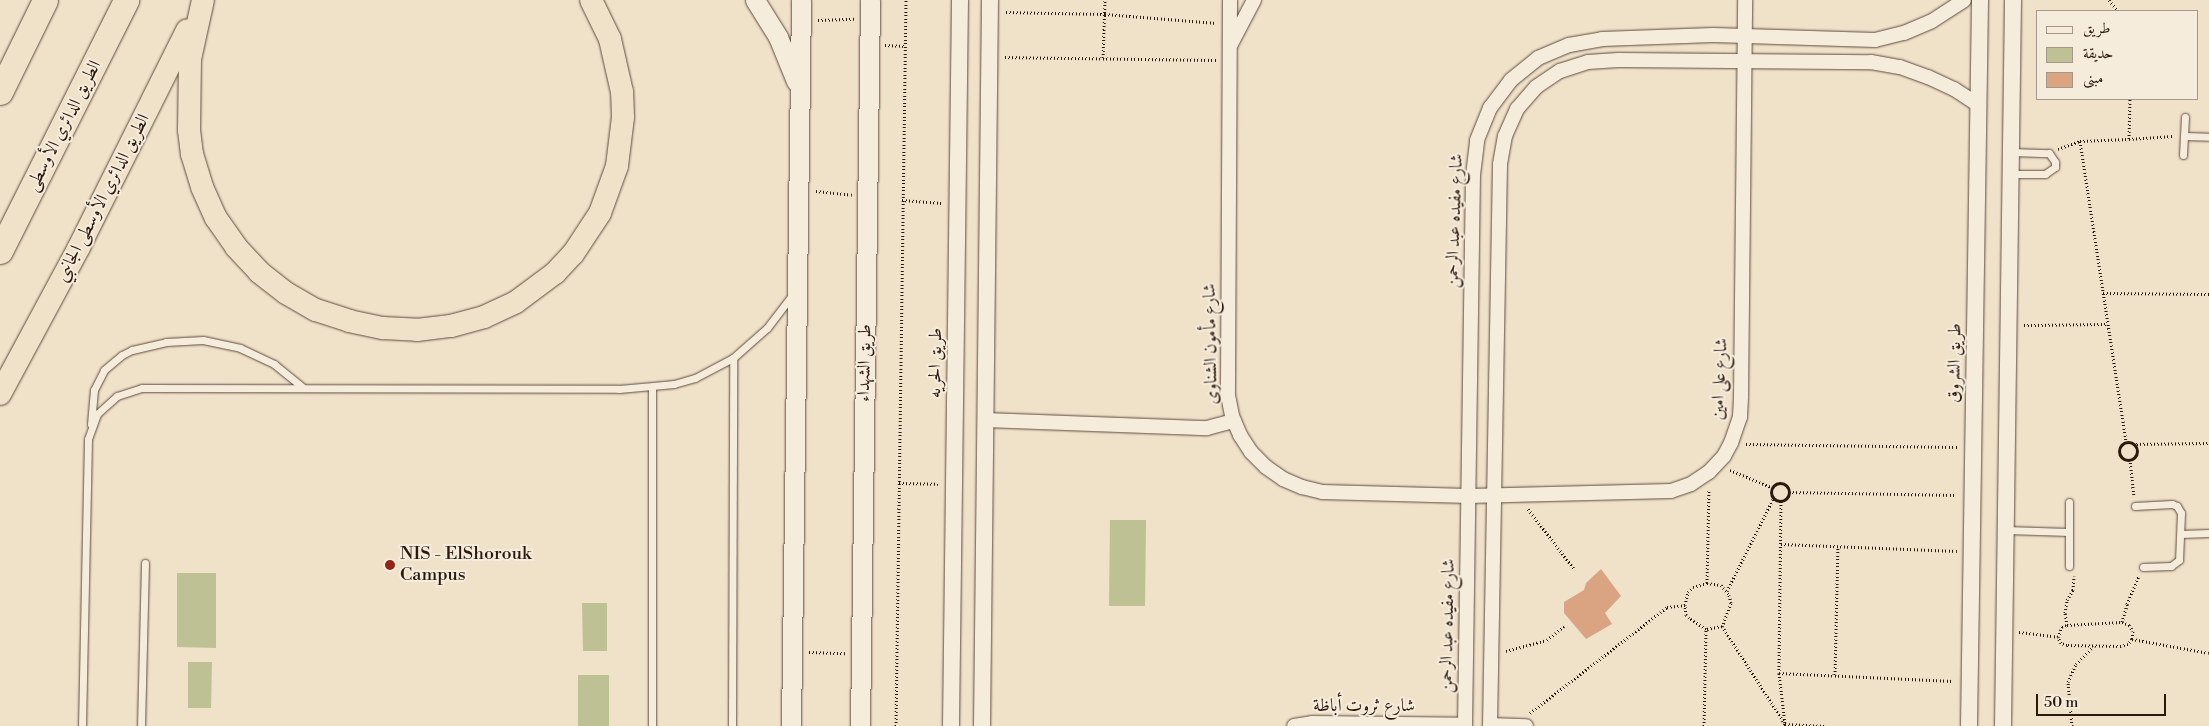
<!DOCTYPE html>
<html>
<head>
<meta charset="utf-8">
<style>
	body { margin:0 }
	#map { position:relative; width:2209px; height:726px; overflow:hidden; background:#f0e1c9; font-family:"Libre Bodoni",Amiri,serif }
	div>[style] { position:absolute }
	.green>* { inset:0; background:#bec193 }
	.building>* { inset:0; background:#daa482 }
	.path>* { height:3px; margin-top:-1.5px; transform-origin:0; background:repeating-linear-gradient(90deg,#2c190e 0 1px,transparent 0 3.5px) }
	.path>.ring { margin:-1.5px; padding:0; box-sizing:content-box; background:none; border:3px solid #2c190e; border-radius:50% }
	.roads { filter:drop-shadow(0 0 1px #5d4b3d) drop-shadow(0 0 1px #5d4b3d) }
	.service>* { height:7px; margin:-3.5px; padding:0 3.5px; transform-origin:3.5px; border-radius:3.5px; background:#f5ecdc }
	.minor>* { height:14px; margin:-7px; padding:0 7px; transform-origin:7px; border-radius:7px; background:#f5ecdc }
	.tertiary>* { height:16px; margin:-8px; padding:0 8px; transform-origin:8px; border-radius:8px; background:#f5ecdc }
	.secondary>* { height:19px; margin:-9.5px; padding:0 9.5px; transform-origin:9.5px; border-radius:9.5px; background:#f5ecdc }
	.trunk>* { height:22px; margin:-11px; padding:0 11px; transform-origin:11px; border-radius:11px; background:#f0e1c9 }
	.motorway>* { height:25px; margin:-12.5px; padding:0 12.5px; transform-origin:12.5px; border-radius:12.5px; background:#f0e1c9 }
	.dots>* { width:14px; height:14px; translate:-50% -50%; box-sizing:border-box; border:2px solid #f5ecdc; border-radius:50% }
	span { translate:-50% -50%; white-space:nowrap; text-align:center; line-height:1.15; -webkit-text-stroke:4px #f5ecdc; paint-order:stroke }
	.street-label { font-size:18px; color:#2c190e }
	.poi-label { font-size:18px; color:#2c190e }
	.left { translate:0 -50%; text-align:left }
	.legend { position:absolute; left:2036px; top:10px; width:162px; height:90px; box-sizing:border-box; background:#f5ecdc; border:1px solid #a5988a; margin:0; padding:6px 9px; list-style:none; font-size:15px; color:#2c190e }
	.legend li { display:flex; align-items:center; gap:10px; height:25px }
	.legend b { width:25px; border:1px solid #a5988a }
	.scale { position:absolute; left:2036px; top:694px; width:130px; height:22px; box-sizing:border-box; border:2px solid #2c190e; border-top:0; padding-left:6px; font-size:15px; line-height:18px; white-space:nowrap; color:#2c190e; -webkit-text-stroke:4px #f5ecdc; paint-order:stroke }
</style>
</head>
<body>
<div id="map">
	<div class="green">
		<i style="clip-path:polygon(1110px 520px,1146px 520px,1145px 606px,1109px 606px)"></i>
		<i style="clip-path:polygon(177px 573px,216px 573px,216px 648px,177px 647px)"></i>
		<i style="clip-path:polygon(582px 603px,607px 603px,607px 651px,583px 651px)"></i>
		<i style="clip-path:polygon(188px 662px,212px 662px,211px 708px,188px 708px)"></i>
		<i style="clip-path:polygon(578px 675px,609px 675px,609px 726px,578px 726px)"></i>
	</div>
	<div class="building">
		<i style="clip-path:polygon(1601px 569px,1621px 596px,1605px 613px,1612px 624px,1586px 639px,1564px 613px,1564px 602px,1584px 590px,1586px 583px)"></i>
	</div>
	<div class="path">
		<i style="left:2109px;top:0;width:14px;rotate:51deg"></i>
		<i style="left:1006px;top:12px;width:99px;rotate:1.2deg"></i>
		<i style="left:1105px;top:14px;width:112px;rotate:4.6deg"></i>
		<i style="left:818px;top:20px;width:36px;rotate:-2deg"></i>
		<i style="left:885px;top:45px;width:20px;rotate:3deg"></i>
		<i style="left:1005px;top:57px;width:211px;rotate:0.8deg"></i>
		<i style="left:1103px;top:58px;width:58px;rotate:-88deg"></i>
		<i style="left:2129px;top:139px;width:44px;rotate:-3.9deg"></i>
		<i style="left:2080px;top:141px;width:304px;rotate:81.3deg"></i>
		<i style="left:2058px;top:149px;width:23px;rotate:-20deg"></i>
		<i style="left:2080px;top:141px;width:49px;rotate:-2.3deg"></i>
		<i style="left:2129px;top:139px;width:40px;rotate:-88.6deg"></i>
		<i style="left:816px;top:191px;width:36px;rotate:6deg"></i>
		<i style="left:902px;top:200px;width:40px;rotate:4.3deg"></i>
		<i style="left:2103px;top:293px;width:106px;rotate:0.5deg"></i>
		<i style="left:2024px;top:325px;width:83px;rotate:-0.7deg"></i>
		<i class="ring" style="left:2119px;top:442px;width:15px;height:15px"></i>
		<i style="left:1746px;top:444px;width:212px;rotate:0.8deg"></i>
		<i style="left:2133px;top:444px;width:76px;rotate:-0.8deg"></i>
		<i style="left:2130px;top:459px;width:37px;rotate:84deg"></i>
		<i style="left:1730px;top:470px;width:44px;rotate:22.5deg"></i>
		<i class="ring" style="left:1771px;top:483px;width:15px;height:15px"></i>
		<i style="left:899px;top:483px;width:39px;rotate:1deg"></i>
		<i style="left:1789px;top:492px;width:168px;rotate:1deg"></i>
		<i style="left:1781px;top:501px;width:172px;rotate:90.7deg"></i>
		<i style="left:1779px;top:673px;width:51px;rotate:83.3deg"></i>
		<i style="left:1785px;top:724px;width:4px;rotate:146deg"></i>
		<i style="left:1528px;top:509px;width:77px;rotate:52.4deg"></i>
		<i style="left:1781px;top:544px;width:176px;rotate:2.3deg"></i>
		<i style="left:1707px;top:583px;width:14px;rotate:8deg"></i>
		<i style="left:1721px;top:585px;width:13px;rotate:51deg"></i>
		<i style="left:1729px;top:595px;width:8px;rotate:76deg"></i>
		<i style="left:1731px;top:603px;width:25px;rotate:111deg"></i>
		<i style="left:1722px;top:626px;width:16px;rotate:169deg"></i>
		<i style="left:1706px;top:629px;width:20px;rotate:-147deg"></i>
		<i style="left:1689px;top:618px;width:4px;rotate:-135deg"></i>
		<i style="left:1686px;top:615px;width:10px;rotate:-96deg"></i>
		<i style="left:1685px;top:605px;width:13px;rotate:-77deg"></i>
		<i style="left:1688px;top:592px;width:7px;rotate:-45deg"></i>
		<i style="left:1693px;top:587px;width:15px;rotate:-16deg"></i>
		<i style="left:1707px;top:583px;width:93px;rotate:-88.8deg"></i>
		<i style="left:1727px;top:591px;width:103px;rotate:-63.4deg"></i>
		<i style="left:2122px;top:622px;width:8px;rotate:23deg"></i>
		<i style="left:2129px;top:625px;width:7px;rotate:56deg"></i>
		<i style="left:2133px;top:631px;width:8px;rotate:97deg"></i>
		<i style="left:2132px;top:639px;width:6px;rotate:129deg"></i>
		<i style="left:2128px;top:644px;width:7px;rotate:164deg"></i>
		<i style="left:2121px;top:646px;width:54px;rotate:-178.9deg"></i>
		<i style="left:2067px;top:645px;width:6px;rotate:-162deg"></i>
		<i style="left:2061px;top:643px;width:7px;rotate:-117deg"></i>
		<i style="left:2058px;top:637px;width:11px;rotate:-68deg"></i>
		<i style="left:2062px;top:627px;width:5px;rotate:-22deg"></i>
		<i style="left:2067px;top:625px;width:55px;rotate:-3.1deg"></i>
		<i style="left:2122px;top:622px;width:19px;rotate:-74deg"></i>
		<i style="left:2127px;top:604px;width:30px;rotate:-67deg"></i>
		<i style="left:2067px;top:625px;width:12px;rotate:-99deg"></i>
		<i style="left:2065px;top:613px;width:13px;rotate:-81deg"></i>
		<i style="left:2067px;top:600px;width:12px;rotate:-59deg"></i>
		<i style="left:2073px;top:590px;width:14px;rotate:-86deg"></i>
		<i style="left:1722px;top:626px;width:117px;rotate:57.3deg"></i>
		<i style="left:1785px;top:724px;width:41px;rotate:2.8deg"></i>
		<i style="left:2019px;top:632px;width:39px;rotate:7deg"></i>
		<i style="left:2132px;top:639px;width:78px;rotate:10.3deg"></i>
		<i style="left:1506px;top:651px;width:42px;rotate:-15deg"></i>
		<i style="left:1547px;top:640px;width:22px;rotate:-39deg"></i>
		<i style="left:809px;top:652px;width:36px;rotate:2deg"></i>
		<i style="left:1779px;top:673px;width:174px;rotate:2.6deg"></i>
		<i style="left:1835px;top:675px;width:129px;rotate:-88.7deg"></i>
		<i style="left:1530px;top:713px;width:173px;rotate:-37.7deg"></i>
		<i style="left:1667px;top:607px;width:18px;rotate:-6deg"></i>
		<i style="left:896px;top:726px;width:726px;rotate:-89.21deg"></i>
		<i style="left:1704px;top:726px;width:97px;rotate:-88.8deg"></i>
		<i style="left:2072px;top:726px;width:44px;rotate:-95.2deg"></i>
		<i style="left:2068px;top:682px;width:20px;rotate:-66deg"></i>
		<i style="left:2076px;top:664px;width:25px;rotate:-45deg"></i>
	</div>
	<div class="roads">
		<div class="service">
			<i style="left:2184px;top:136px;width:25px;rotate:2deg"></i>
			<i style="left:2011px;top:152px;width:38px;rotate:2deg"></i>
			<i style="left:2049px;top:153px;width:11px;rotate:56deg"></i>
			<i style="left:2055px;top:162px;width:5px;rotate:90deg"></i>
			<i style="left:2055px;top:167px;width:12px;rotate:145deg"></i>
			<i style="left:2045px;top:174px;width:34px;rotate:180deg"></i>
			<i style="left:2183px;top:155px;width:38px;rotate:-87deg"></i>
			<i style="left:91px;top:424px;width:34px;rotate:-85deg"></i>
			<i style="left:94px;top:390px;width:22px;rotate:-63deg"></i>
			<i style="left:104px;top:370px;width:23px;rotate:-40deg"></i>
			<i style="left:122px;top:355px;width:11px;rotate:-27deg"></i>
			<i style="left:132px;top:350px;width:35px;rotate:-13deg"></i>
			<i style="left:166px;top:342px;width:37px;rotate:-3deg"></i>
			<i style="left:203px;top:340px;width:38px;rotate:12deg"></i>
			<i style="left:240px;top:348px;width:38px;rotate:25deg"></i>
			<i style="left:274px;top:364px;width:38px;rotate:39deg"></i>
			<i style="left:2135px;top:506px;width:37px;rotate:-3deg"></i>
			<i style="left:2172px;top:504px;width:5px;rotate:22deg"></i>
			<i style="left:2177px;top:506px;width:8px;rotate:60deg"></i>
			<i style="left:2181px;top:513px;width:47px;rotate:92.4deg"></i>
			<i style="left:2179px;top:560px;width:10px;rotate:143deg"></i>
			<i style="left:2171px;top:566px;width:28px;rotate:178deg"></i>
			<i style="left:2006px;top:530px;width:63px;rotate:1.8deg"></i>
			<i style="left:2181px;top:534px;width:28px;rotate:-2deg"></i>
			<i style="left:2069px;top:566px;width:64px;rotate:-90deg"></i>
			<i style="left:82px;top:726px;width:287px;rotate:-88.8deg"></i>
			<i style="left:88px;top:439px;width:27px;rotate:-70deg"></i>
			<i style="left:97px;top:414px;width:27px;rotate:-42deg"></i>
			<i style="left:117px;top:396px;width:26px;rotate:-18deg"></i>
			<i style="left:142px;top:388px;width:477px;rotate:0.1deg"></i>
			<i style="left:619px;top:389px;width:55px;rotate:-5.2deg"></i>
			<i style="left:674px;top:384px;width:22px;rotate:-16deg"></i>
			<i style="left:695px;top:378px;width:43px;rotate:-27.8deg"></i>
			<i style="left:733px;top:358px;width:45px;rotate:-41.4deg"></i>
			<i style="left:767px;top:328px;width:43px;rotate:-52.6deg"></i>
			<i style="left:141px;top:726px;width:163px;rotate:-88.6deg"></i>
			<i style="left:652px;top:726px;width:339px;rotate:-90deg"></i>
			<i style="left:732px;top:726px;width:368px;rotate:-89.8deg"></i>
		</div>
		<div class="minor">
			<i style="left:1230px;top:0;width:395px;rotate:90.3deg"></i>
			<i style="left:1228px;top:395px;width:21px;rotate:79deg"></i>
			<i style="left:1232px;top:416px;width:21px;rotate:67deg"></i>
			<i style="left:1240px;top:435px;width:20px;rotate:57deg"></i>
			<i style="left:1251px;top:452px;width:21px;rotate:45deg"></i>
			<i style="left:1266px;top:467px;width:21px;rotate:35deg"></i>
			<i style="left:1283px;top:479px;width:21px;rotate:23deg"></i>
			<i style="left:1302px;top:487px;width:21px;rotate:14deg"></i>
			<i style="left:1322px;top:492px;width:147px;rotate:1.6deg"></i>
			<i style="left:1469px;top:496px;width:202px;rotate:-1.4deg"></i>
			<i style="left:1671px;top:491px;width:21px;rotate:-19deg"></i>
			<i style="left:1691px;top:484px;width:22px;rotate:-34deg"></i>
			<i style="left:1709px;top:472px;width:22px;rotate:-47deg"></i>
			<i style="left:1724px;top:456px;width:15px;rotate:-62deg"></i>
			<i style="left:1731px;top:443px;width:28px;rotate:-71deg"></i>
			<i style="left:1740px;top:417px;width:21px;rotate:-87deg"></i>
			<i style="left:1741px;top:396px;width:396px;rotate:-89.4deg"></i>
			<i style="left:1231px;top:44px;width:50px;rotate:-62.4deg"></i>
			<i style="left:985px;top:420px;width:222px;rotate:2.1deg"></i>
			<i style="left:1207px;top:428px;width:28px;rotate:-15deg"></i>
			<i style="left:1490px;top:725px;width:36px;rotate:2deg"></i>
			<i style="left:1294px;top:726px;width:18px;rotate:-9deg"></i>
			<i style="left:1312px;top:723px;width:153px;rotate:0.7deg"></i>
			<i style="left:1465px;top:726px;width:551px;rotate:-89.17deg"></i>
			<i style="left:1473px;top:175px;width:35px;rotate:-83deg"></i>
			<i style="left:1477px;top:140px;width:35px;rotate:-68deg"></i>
			<i style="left:1490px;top:108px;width:35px;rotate:-53deg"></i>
			<i style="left:1511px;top:80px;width:35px;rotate:-39deg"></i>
			<i style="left:1538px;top:58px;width:34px;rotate:-23deg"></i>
			<i style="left:1569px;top:45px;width:34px;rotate:-10deg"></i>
			<i style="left:1602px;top:39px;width:111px;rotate:-2.1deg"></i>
			<i style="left:1713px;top:35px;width:162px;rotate:1.8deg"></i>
			<i style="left:1875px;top:40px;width:30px;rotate:-14deg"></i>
			<i style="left:1904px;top:33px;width:30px;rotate:-23deg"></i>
			<i style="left:1932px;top:21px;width:38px;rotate:-33deg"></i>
			<i style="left:1490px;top:726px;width:562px;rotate:-88.98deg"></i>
			<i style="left:1500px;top:164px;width:28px;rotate:-80deg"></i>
			<i style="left:1505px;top:136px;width:30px;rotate:-66deg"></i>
			<i style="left:1517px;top:109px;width:29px;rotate:-49deg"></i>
			<i style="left:1536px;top:87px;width:29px;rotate:-34deg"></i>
			<i style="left:1560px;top:71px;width:29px;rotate:-18deg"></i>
			<i style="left:1588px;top:62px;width:30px;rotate:-4deg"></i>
			<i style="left:1618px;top:60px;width:253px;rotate:0.5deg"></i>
			<i style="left:1871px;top:62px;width:29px;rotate:10deg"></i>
			<i style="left:1900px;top:67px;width:30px;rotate:20deg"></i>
			<i style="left:1928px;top:77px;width:29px;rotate:25deg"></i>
			<i style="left:1954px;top:89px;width:30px;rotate:33deg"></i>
		</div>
		<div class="tertiary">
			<i style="left:951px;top:726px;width:726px;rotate:-89.29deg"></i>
			<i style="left:982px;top:726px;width:726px;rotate:-89.37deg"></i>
			<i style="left:1969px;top:726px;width:726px;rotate:-89.13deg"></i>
			<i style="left:2003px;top:726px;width:726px;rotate:-89.21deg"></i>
		</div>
		<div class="secondary">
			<i style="left:755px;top:0;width:44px;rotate:58.1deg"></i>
			<i style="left:778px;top:37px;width:48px;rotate:67.8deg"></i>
			<i style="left:791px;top:726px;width:726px;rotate:-89.21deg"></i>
			<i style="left:860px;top:726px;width:726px;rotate:-89.21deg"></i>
		</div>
		<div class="trunk">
			<i style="left:203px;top:0;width:60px;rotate:102.4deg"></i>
			<i style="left:190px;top:59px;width:71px;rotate:90.8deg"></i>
			<i style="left:189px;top:130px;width:24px;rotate:83deg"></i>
			<i style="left:192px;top:154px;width:34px;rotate:73deg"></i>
			<i style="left:202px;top:187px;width:34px;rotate:66deg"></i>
			<i style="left:216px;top:218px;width:35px;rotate:55deg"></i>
			<i style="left:236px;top:247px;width:34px;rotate:47deg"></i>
			<i style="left:259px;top:272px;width:34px;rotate:38deg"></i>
			<i style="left:286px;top:293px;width:34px;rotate:30deg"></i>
			<i style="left:316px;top:310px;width:35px;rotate:18deg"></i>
			<i style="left:349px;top:321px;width:35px;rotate:12deg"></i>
			<i style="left:383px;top:328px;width:34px;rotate:3deg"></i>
			<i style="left:417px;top:330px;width:34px;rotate:-7deg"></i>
			<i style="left:451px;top:326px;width:34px;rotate:-15deg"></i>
			<i style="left:484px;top:317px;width:35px;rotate:-25deg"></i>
			<i style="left:516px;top:302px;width:49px;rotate:-36.6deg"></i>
			<i style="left:555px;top:273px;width:26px;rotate:-47deg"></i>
			<i style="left:573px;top:254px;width:49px;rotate:-56.6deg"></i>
			<i style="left:600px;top:213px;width:50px;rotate:-70.1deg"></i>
			<i style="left:617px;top:166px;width:49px;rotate:-83deg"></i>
			<i style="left:623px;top:117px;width:25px;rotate:-92deg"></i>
			<i style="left:622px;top:92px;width:54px;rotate:-102.8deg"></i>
			<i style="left:610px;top:39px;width:43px;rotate:-116deg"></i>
			<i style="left:0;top:394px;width:167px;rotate:-61.7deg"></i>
			<i style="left:79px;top:247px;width:242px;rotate:-63.5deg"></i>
		</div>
		<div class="motorway">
			<i style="left:0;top:92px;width:102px;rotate:-63.9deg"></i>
			<i style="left:0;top:251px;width:281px;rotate:-63.3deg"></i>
		</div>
	</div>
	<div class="dots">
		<i style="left:390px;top:565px;background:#8f2418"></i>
	</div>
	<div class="street-label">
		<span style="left:64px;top:126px;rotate:-63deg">الطريق الدائري الأوسطى</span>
		<span style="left:103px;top:198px;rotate:-63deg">الطريق الدائري الأوسطى الجانبي</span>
		<span style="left:1455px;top:221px;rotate:-88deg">شارع مفيده عبد الرحمن</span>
		<span style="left:1211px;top:344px;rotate:-91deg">شارع مأمون الشناوى</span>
		<span style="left:865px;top:363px;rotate:-89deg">طريق الشهداء</span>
		<span style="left:936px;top:363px;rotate:-89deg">طريق الحريه</span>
		<span style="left:1955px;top:363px;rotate:-89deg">طريق الشروق</span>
		<span style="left:1720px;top:379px;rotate:-87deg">شارع على امين</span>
		<span style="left:1448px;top:626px;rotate:-89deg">شارع مفيده عبد الرحمن</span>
		<span style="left:1364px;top:706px">شارع ثروت أباظة</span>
	</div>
	<div class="poi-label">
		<span class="left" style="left:400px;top:565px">NIS - ElShorouk<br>Campus</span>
	</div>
	<ul class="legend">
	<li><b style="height:6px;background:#f5ecdc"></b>طريق</li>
	<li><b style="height:14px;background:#bec193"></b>حديقة</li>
	<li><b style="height:14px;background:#daa482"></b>مبنى</li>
	</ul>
	<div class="scale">50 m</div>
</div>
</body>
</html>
